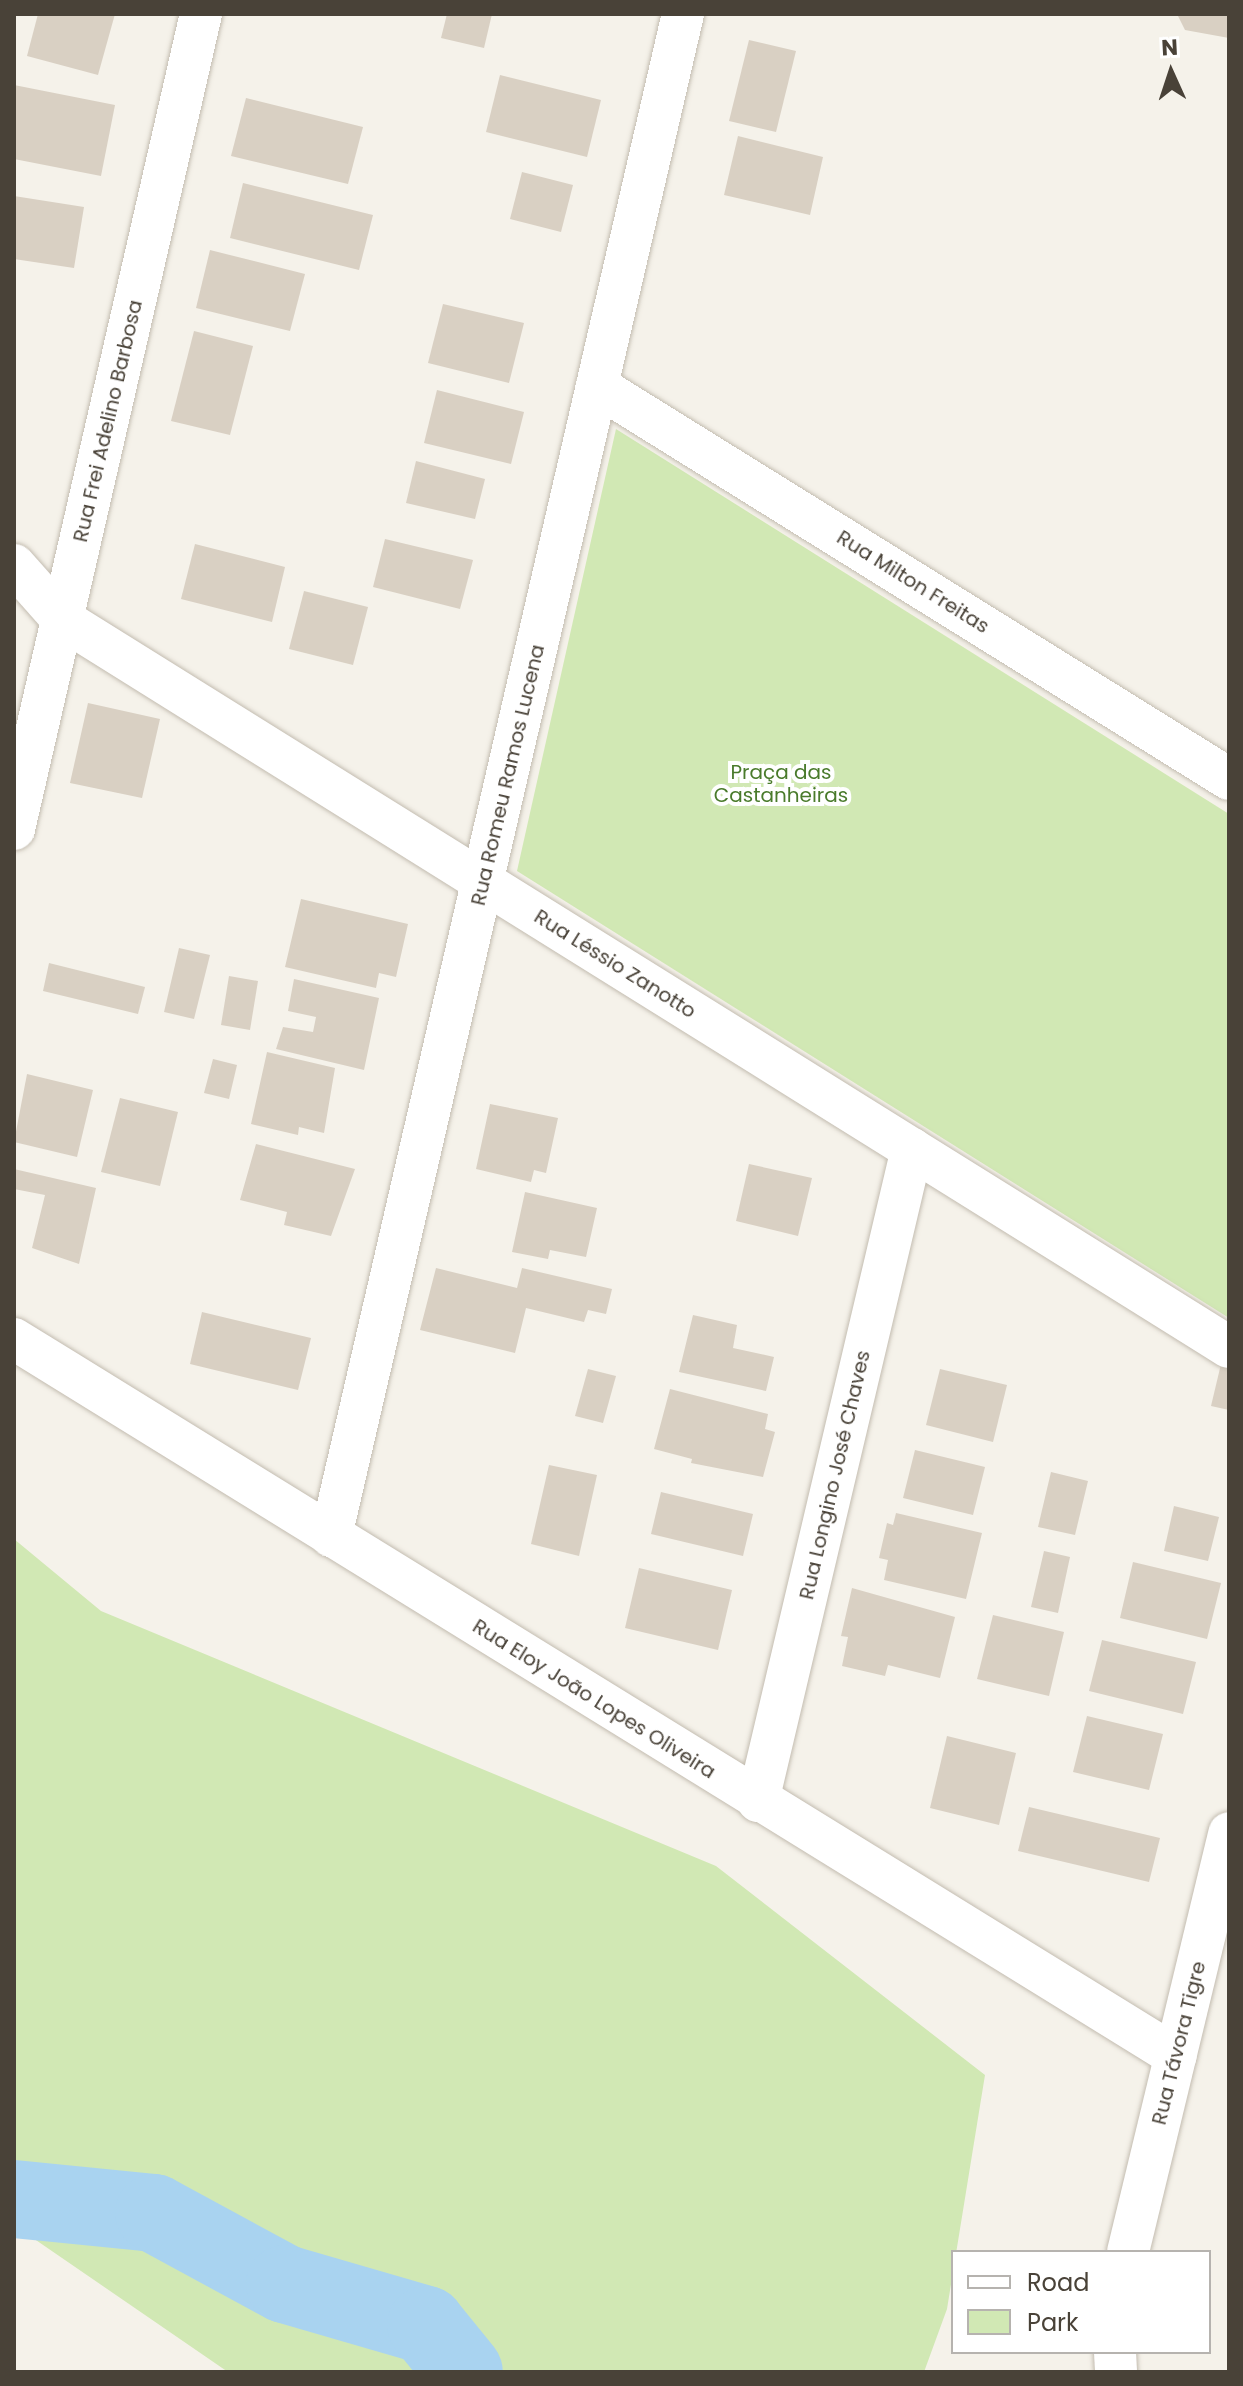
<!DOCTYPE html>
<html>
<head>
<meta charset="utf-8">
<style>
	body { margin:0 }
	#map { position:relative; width:1243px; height:2386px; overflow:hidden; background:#f5f2ea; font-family:Poppins,sans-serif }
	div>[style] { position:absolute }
	.green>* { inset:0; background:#d1e8b4 }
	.river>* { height:78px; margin:-39px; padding:0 39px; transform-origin:39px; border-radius:39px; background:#a9d3f0 }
	.building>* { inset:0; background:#d9d0c3 }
	.roads { filter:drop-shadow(0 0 2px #c3bcb0) drop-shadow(0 0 2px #c3bcb0) }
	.street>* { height:42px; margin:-21px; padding:0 21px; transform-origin:21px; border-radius:21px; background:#fff }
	span { translate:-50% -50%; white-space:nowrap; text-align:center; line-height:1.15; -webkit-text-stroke:8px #fff; paint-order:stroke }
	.street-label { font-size:20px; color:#494238 }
	.park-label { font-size:20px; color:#4a7b2c }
	.frame { position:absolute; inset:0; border:16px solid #494238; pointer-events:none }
	.legend { position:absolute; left:951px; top:2250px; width:260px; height:104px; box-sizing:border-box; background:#fff; border:2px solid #b6b3af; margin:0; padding:10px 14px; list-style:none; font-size:24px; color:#494238 }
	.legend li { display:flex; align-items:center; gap:16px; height:40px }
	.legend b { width:40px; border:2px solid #b6b3af }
	.north { position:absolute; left:1131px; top:32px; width:80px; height:80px; -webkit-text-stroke:6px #fff; paint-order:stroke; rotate:357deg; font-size:22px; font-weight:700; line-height:32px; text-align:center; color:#494238 }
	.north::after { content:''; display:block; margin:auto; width:28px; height:36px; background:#494238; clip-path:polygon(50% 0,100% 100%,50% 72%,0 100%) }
</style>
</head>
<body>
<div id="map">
	<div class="green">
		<i style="clip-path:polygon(616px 429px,1229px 814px,1229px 1318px,517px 871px)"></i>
		<i style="clip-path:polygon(14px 1539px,101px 1611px,716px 1866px,985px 2075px,947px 2309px,924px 2372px,228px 2372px,14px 2225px)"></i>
	</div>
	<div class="river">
		<i style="left:14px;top:2199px;width:141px;rotate:5.7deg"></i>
		<i style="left:154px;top:2213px;width:149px;rotate:28.5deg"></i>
		<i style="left:285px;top:2284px;width:147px;rotate:16.2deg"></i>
		<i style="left:426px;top:2325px;width:60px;rotate:51deg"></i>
	</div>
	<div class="building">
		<i style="clip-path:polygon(38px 14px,115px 14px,98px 75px,27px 56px)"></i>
		<i style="clip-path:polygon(447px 14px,492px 14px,484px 48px,441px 38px)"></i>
		<i style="clip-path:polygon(1177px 14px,1229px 14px,1229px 38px,1185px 30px)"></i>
		<i style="clip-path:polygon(749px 40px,796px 51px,776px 132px,729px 121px)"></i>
		<i style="clip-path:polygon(500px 75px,601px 100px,587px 157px,486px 132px)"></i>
		<i style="clip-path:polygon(14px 85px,115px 105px,101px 176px,14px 159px)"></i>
		<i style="clip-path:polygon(246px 98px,363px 127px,348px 184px,231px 156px)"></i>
		<i style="clip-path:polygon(738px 136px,823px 157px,810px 215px,724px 195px)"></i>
		<i style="clip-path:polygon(522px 172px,573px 185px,561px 232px,510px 219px)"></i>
		<i style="clip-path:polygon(243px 183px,373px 215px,359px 270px,230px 238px)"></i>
		<i style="clip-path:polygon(14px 196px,84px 207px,74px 268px,14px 259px)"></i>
		<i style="clip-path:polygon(210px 250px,305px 274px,290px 331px,196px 308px)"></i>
		<i style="clip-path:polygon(443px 304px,524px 323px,509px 383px,428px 363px)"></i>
		<i style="clip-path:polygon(194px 331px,253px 346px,230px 435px,171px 421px)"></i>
		<i style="clip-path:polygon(437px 390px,524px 412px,511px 464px,424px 443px)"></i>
		<i style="clip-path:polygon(416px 461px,485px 479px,475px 519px,406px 503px)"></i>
		<i style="clip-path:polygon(385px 539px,473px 560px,460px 609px,373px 587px)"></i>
		<i style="clip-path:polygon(195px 544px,285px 567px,272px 622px,181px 599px)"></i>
		<i style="clip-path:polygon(304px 591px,368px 607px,353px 665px,289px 649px)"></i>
		<i style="clip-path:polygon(88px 703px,160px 719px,142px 798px,70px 783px)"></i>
		<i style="clip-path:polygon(301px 899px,408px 924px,396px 977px,379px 973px,376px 988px,285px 967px)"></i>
		<i style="clip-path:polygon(179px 948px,210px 955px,194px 1019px,164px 1012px)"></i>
		<i style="clip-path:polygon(49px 963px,145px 987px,138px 1014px,43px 991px)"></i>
		<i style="clip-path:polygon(229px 976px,258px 981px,250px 1030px,221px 1025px)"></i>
		<i style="clip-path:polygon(294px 979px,379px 998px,364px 1070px,276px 1049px,283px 1027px,313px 1032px,316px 1017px,288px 1011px)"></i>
		<i style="clip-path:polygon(267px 1052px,335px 1068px,324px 1133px,299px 1127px,298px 1135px,251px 1124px)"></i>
		<i style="clip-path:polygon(213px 1059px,237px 1065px,229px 1099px,204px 1093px)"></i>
		<i style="clip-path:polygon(27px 1074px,93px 1090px,77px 1157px,14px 1142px)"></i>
		<i style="clip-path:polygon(120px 1098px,178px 1112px,160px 1186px,101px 1172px)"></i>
		<i style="clip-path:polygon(490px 1104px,558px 1118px,546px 1173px,534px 1170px,531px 1182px,476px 1169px)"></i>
		<i style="clip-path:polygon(256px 1144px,355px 1169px,331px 1236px,284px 1225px,287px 1212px,240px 1200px)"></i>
		<i style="clip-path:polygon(749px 1164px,812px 1178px,798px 1236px,736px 1221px)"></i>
		<i style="clip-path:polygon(14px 1169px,96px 1188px,79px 1264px,32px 1248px,45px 1195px,14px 1189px)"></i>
		<i style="clip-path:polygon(525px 1192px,597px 1208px,586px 1257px,550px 1250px,548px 1259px,512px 1252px)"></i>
		<i style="clip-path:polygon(436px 1268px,517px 1288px,522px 1268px,612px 1289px,606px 1314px,588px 1310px,584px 1322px,526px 1308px,515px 1353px,420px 1330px)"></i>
		<i style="clip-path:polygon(202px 1312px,311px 1338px,298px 1390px,190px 1364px)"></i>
		<i style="clip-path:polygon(693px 1315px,737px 1325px,733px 1348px,774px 1357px,766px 1391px,679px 1372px)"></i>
		<i style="clip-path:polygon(1221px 1364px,1229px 1366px,1229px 1410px,1211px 1406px)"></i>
		<i style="clip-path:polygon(588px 1369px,616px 1376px,603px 1423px,575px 1416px)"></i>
		<i style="clip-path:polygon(940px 1369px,1007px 1385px,993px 1442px,926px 1425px)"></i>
		<i style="clip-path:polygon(670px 1389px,768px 1414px,765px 1429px,775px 1432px,763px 1477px,691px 1463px,692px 1459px,654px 1449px)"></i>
		<i style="clip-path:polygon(915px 1450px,985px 1467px,973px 1515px,903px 1498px)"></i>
		<i style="clip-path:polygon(549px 1465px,597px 1475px,579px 1556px,531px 1544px)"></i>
		<i style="clip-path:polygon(1051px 1472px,1088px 1481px,1075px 1535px,1038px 1527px)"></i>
		<i style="clip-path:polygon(661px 1492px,753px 1514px,743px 1556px,651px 1534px)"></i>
		<i style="clip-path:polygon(1174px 1506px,1219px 1517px,1208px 1561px,1164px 1551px)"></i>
		<i style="clip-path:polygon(896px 1513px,982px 1533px,966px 1599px,884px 1580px,888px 1560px,879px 1558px,887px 1523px,893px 1525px)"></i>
		<i style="clip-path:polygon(1044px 1551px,1070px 1557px,1058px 1613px,1031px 1607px)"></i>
		<i style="clip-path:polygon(1133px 1562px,1221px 1583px,1207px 1639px,1120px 1618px)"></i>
		<i style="clip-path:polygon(639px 1568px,732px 1590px,718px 1650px,625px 1628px)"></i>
		<i style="clip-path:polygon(852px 1588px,955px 1617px,940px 1678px,888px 1665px,885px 1676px,842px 1666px,848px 1637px,841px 1636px)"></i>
		<i style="clip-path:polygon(993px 1615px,1064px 1632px,1049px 1696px,977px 1679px)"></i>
		<i style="clip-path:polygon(1102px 1640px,1196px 1662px,1183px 1714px,1089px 1691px)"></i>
		<i style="clip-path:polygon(1087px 1716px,1163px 1734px,1149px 1790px,1073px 1772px)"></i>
		<i style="clip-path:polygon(947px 1736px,1016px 1753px,999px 1825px,930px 1808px)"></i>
		<i style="clip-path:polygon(1029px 1807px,1160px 1838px,1149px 1882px,1018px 1851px)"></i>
	</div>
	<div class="roads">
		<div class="street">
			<i style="left:597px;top:386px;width:744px;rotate:31.87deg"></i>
			<i style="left:14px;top:565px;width:72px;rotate:48.4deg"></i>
			<i style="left:62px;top:619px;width:1375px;rotate:31.96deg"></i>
			<i style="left:14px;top:829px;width:836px;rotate:-77.08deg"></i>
			<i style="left:14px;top:1339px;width:1365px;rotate:31.68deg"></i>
			<i style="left:331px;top:1536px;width:1562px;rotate:-76.98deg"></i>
			<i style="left:758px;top:1801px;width:670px;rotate:-76.71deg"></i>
			<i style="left:1128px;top:2252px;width:431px;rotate:-76.4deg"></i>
			<i style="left:1115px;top:2352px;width:20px;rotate:87deg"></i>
		</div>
	</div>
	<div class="street-label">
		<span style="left:108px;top:421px;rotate:-77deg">Rua Frei Adelino Barbosa</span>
		<span style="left:913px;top:582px;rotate:32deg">Rua Milton Freitas</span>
		<span style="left:508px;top:775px;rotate:-77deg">Rua Romeu Ramos Lucena</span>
		<span style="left:615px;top:964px;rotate:32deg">Rua Léssio Zanotto</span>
		<span style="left:835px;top:1475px;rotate:-77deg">Rua Longino José Chaves</span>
		<span style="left:594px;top:1699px;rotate:32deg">Rua Eloy João Lopes Oliveira</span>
		<span style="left:1179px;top:2043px;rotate:-76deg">Rua Távora Tigre</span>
	</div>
	<div class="park-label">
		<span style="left:781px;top:784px">Praça das<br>Castanheiras</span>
	</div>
	<div class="frame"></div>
	<ul class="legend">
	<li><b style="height:10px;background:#fff"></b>Road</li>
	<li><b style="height:22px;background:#d1e8b4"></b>Park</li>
	</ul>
	<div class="north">N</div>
</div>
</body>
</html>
